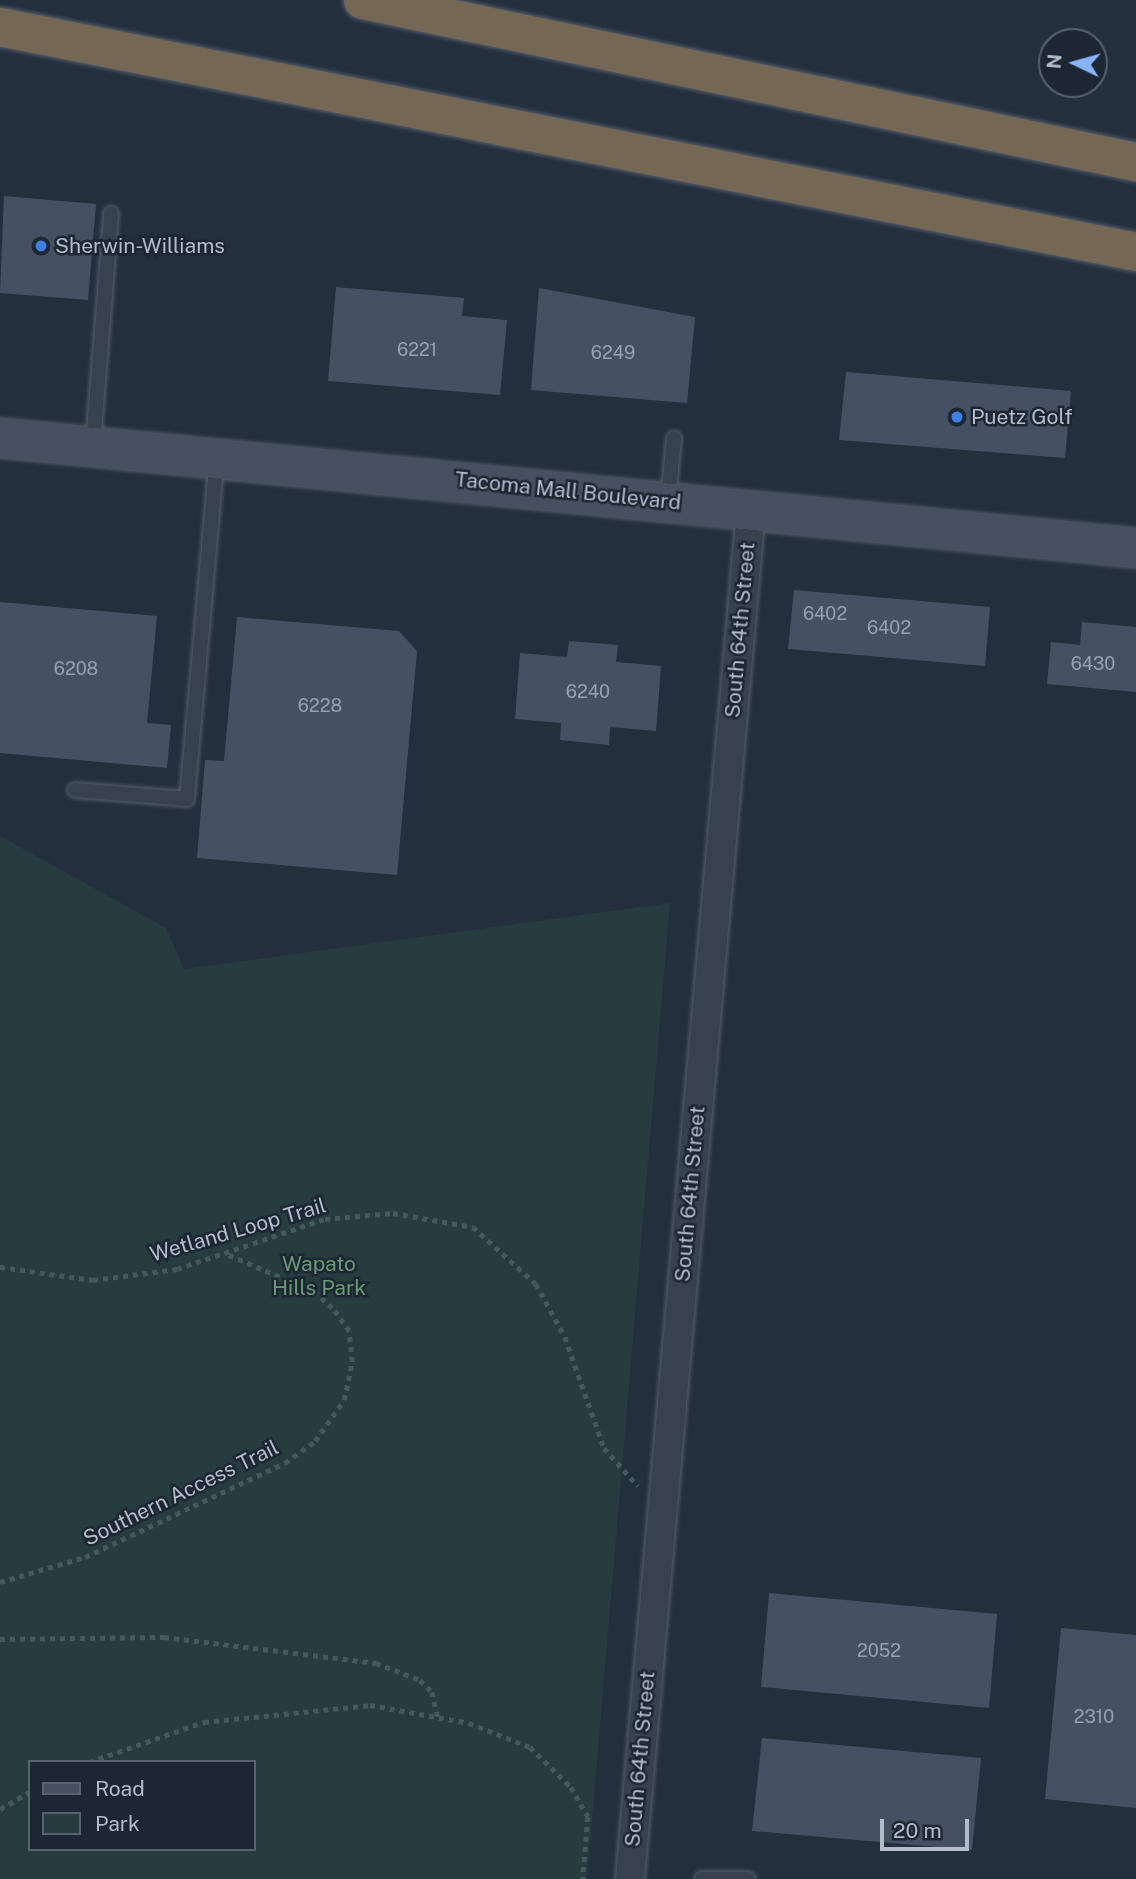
<!DOCTYPE html>
<html>
<head>
<meta charset="utf-8">
<style>
	body { margin:0 }
	#map { position:relative; width:1136px; height:1879px; overflow:hidden; background:#242f3e; font-family:"Public Sans",sans-serif }
	div>[style] { position:absolute }
	.green>* { inset:0; background:#263c3f }
	.building>* { inset:0; background:#455162 }
	.path>* { height:4.5px; margin-top:-2.25px; transform-origin:0; background:repeating-linear-gradient(90deg,#44595c 0 5px,transparent 0 10px) }
	.roads { filter:drop-shadow(0 0 2px #565f6c) drop-shadow(0 0 2px #565f6c) }
	.lane>* { height:14px; margin:-7px; padding:0 7px; transform-origin:7px; border-radius:7px; background:#38414e }
	.street>* { height:28px; margin:-14px; padding:0 14px; transform-origin:14px; border-radius:14px; background:#38414e }
	.secondary>* { height:38px; margin:-19px; padding:0 19px; transform-origin:19px; border-radius:19px; background:#465061 }
	.highway>* { height:38px; margin:-19px; padding:0 19px; transform-origin:19px; border-radius:19px; background:#746855 }
	.dots>* { width:19px; height:19px; translate:-50% -50%; box-sizing:border-box; border:4px solid #1d2633; border-radius:50% }
	span { translate:-50% -50%; white-space:nowrap; text-align:center; line-height:1.15; -webkit-text-stroke:5px #1d2633; paint-order:stroke }
	.number-label { font-size:18px; color:#98a1af }
	.number-label span { -webkit-text-stroke-width:0 }
	.poi-label { font-size:21px; color:#b4bcc9 }
	.left { translate:0 -50%; text-align:left }
	.street-label { font-size:21px; color:#b4bcc9 }
	.park-label { font-size:21px; color:#6b9a76 }
	.legend { position:absolute; left:28px; top:1760px; width:228px; height:91px; box-sizing:border-box; background:#1d2633; border:2px solid #59626f; margin:0; padding:9px 12px; list-style:none; font-size:21px; color:#b4bcc9 }
	.legend li { display:flex; align-items:center; gap:14px; height:35px }
	.legend b { width:35px; border:2px solid #59626f }
	.north { position:absolute; left:1038px; top:28px; width:70px; height:70px; box-sizing:border-box; background:#1d2633; border:2px solid #59626f; border-radius:50%; rotate:275deg; font-size:19px; font-weight:700; line-height:28px; text-align:center; color:#b4bcc9 }
	.north::after { content:''; display:block; margin:auto; width:24px; height:32px; background:#8ab4f8; clip-path:polygon(50% 0,100% 100%,50% 72%,0 100%) }
	.scale { position:absolute; left:880px; top:1819px; width:89px; height:32px; box-sizing:border-box; border:4px solid #b4bcc9; border-top:0; padding-left:9px; font-size:21px; line-height:24px; white-space:nowrap; color:#b4bcc9; -webkit-text-stroke:5px #1d2633; paint-order:stroke }
</style>
</head>
<body>
<div id="map">
	<div class="green">
		<i style="clip-path:polygon(evenodd,0 836px,166px 928px,184px 969px,670px 903px,587px 1879px,0 1879px,0 836px,30px 1762px,254px 1762px,254px 1849px,30px 1849px,30px 1762px)"></i>
	</div>
	<div class="building">
		<i style="clip-path:polygon(4px 196px,96px 204px,88px 300px,0 293px)"></i>
		<i style="clip-path:polygon(336px 287px,464px 298px,462px 316px,507px 320px,500px 395px,328px 381px)"></i>
		<i style="clip-path:polygon(539px 288px,695px 317px,687px 403px,531px 390px)"></i>
		<i style="clip-path:polygon(846px 372px,1071px 391px,1065px 458px,839px 440px)"></i>
		<i style="clip-path:polygon(794px 590px,990px 607px,985px 666px,788px 649px)"></i>
		<i style="clip-path:polygon(0 602px,157px 616px,147px 723px,171px 725px,167px 768px,0 753px)"></i>
		<i style="clip-path:polygon(237px 617px,399px 631px,417px 651px,397px 875px,197px 858px,205px 760px,224px 761px)"></i>
		<i style="clip-path:polygon(1082px 622px,1136px 627px,1136px 692px,1047px 684px,1051px 642px,1080px 645px)"></i>
		<i style="clip-path:polygon(569px 641px,618px 645px,616px 662px,661px 666px,656px 731px,610px 727px,609px 745px,560px 740px,561px 723px,515px 719px,520px 653px,567px 657px)"></i>
		<i style="clip-path:polygon(769px 1593px,997px 1614px,989px 1708px,761px 1687px)"></i>
		<i style="clip-path:polygon(1061px 1628px,1136px 1635px,1136px 1808px,1045px 1799px)"></i>
		<i style="clip-path:polygon(762px 1738px,981px 1758px,972px 1850px,752px 1831px)"></i>
	</div>
	<div class="path">
		<i style="left:0;top:1267px;width:94px;rotate:8deg"></i>
		<i style="left:93px;top:1280px;width:85px;rotate:-7.5deg"></i>
		<i style="left:177px;top:1269px;width:156px;rotate:-18.7deg"></i>
		<i style="left:325px;top:1219px;width:68px;rotate:-5deg"></i>
		<i style="left:393px;top:1213px;width:81px;rotate:9.9deg"></i>
		<i style="left:473px;top:1227px;width:85px;rotate:42.1deg"></i>
		<i style="left:536px;top:1284px;width:60px;rotate:61.3deg"></i>
		<i style="left:565px;top:1337px;width:118px;rotate:70.6deg"></i>
		<i style="left:604px;top:1448px;width:51px;rotate:48.2deg"></i>
		<i style="left:0;top:1582px;width:89px;rotate:-16.4deg"></i>
		<i style="left:85px;top:1557px;width:221px;rotate:-25.2deg"></i>
		<i style="left:285px;top:1463px;width:37px;rotate:-36deg"></i>
		<i style="left:315px;top:1441px;width:50px;rotate:-54.7deg"></i>
		<i style="left:344px;top:1400px;width:39px;rotate:-78deg"></i>
		<i style="left:352px;top:1362px;width:31px;rotate:-96deg"></i>
		<i style="left:349px;top:1331px;width:29px;rotate:-126deg"></i>
		<i style="left:332px;top:1308px;width:22px;rotate:-137deg"></i>
		<i style="left:316px;top:1293px;width:98px;rotate:-156.6deg"></i>
		<i style="left:0;top:1639px;width:164px;rotate:-0.7deg"></i>
		<i style="left:164px;top:1637px;width:214px;rotate:7deg"></i>
		<i style="left:376px;top:1663px;width:47px;rotate:21.1deg"></i>
		<i style="left:420px;top:1680px;width:17px;rotate:45deg"></i>
		<i style="left:432px;top:1692px;width:26px;rotate:77deg"></i>
		<i style="left:89px;top:1762px;width:122px;rotate:-19.2deg"></i>
		<i style="left:204px;top:1722px;width:167px;rotate:-5.8deg"></i>
		<i style="left:370px;top:1705px;width:101px;rotate:10.3deg"></i>
		<i style="left:469px;top:1723px;width:66px;rotate:21.5deg"></i>
		<i style="left:530px;top:1747px;width:57px;rotate:44.3deg"></i>
		<i style="left:571px;top:1787px;width:34px;rotate:60deg"></i>
		<i style="left:588px;top:1817px;width:62px;rotate:94.6deg"></i>
		<i style="left:0;top:1809px;width:34px;rotate:-30deg"></i>
	</div>
	<div class="roads">
		<div class="lane">
			<i style="left:93px;top:445px;width:232px;rotate:-85.5deg"></i>
			<i style="left:668px;top:500px;width:62px;rotate:-84.5deg"></i>
			<i style="left:75px;top:790px;width:112px;rotate:4.6deg"></i>
			<i style="left:187px;top:799px;width:341px;rotate:-85deg"></i>
			<i style="left:702px;top:1879px;width:46px"></i>
		</div>
		<div class="street">
			<i style="left:630px;top:1879px;width:1374px;rotate:-84.95deg"></i>
		</div>
		<div class="secondary">
			<i style="left:0;top:438px;width:1141px;rotate:5.53deg"></i>
		</div>
		<div class="highway">
			<i style="left:363px;top:0;width:790px;rotate:11.84deg"></i>
			<i style="left:0;top:27px;width:1158px;rotate:11.2deg"></i>
		</div>
	</div>
	<div class="dots">
		<i style="left:41px;top:246px;background:#3f7fe0"></i>
		<i style="left:957px;top:417px;background:#3f7fe0"></i>
	</div>
	<div class="number-label">
		<span style="left:417px;top:350px">6221</span>
		<span style="left:613px;top:353px">6249</span>
		<span style="left:825px;top:614px">6402</span>
		<span style="left:889px;top:628px">6402</span>
		<span style="left:1093px;top:664px">6430</span>
		<span style="left:76px;top:669px">6208</span>
		<span style="left:588px;top:692px">6240</span>
		<span style="left:320px;top:706px">6228</span>
		<span style="left:879px;top:1651px">2052</span>
		<span style="left:1094px;top:1717px">2310</span>
	</div>
	<div class="poi-label">
		<span class="left" style="left:55px;top:246px">Sherwin-Williams</span>
		<span class="left" style="left:971px;top:417px">Puetz Golf</span>
	</div>
	<div class="street-label">
		<span style="left:568px;top:491px;rotate:6deg">Tacoma Mall Boulevard</span>
		<span style="left:740px;top:630px;rotate:-85deg">South 64th Street</span>
		<span style="left:690px;top:1194px;rotate:-85deg">South 64th Street</span>
		<span style="left:238px;top:1230px;rotate:-16deg">Wetland Loop Trail</span>
		<span style="left:181px;top:1493px;rotate:-26deg">Southern Access Trail</span>
		<span style="left:640px;top:1759px;rotate:-85deg">South 64th Street</span>
	</div>
	<div class="park-label">
		<span style="left:319px;top:1276px">Wapato<br>Hills Park</span>
	</div>
	<ul class="legend">
	<li><b style="height:9px;background:#465061"></b>Road</li>
	<li><b style="height:19px;background:#263c3f"></b>Park</li>
	</ul>
	<div class="north">N</div>
	<div class="scale">20 m</div>
</div>
</body>
</html>
